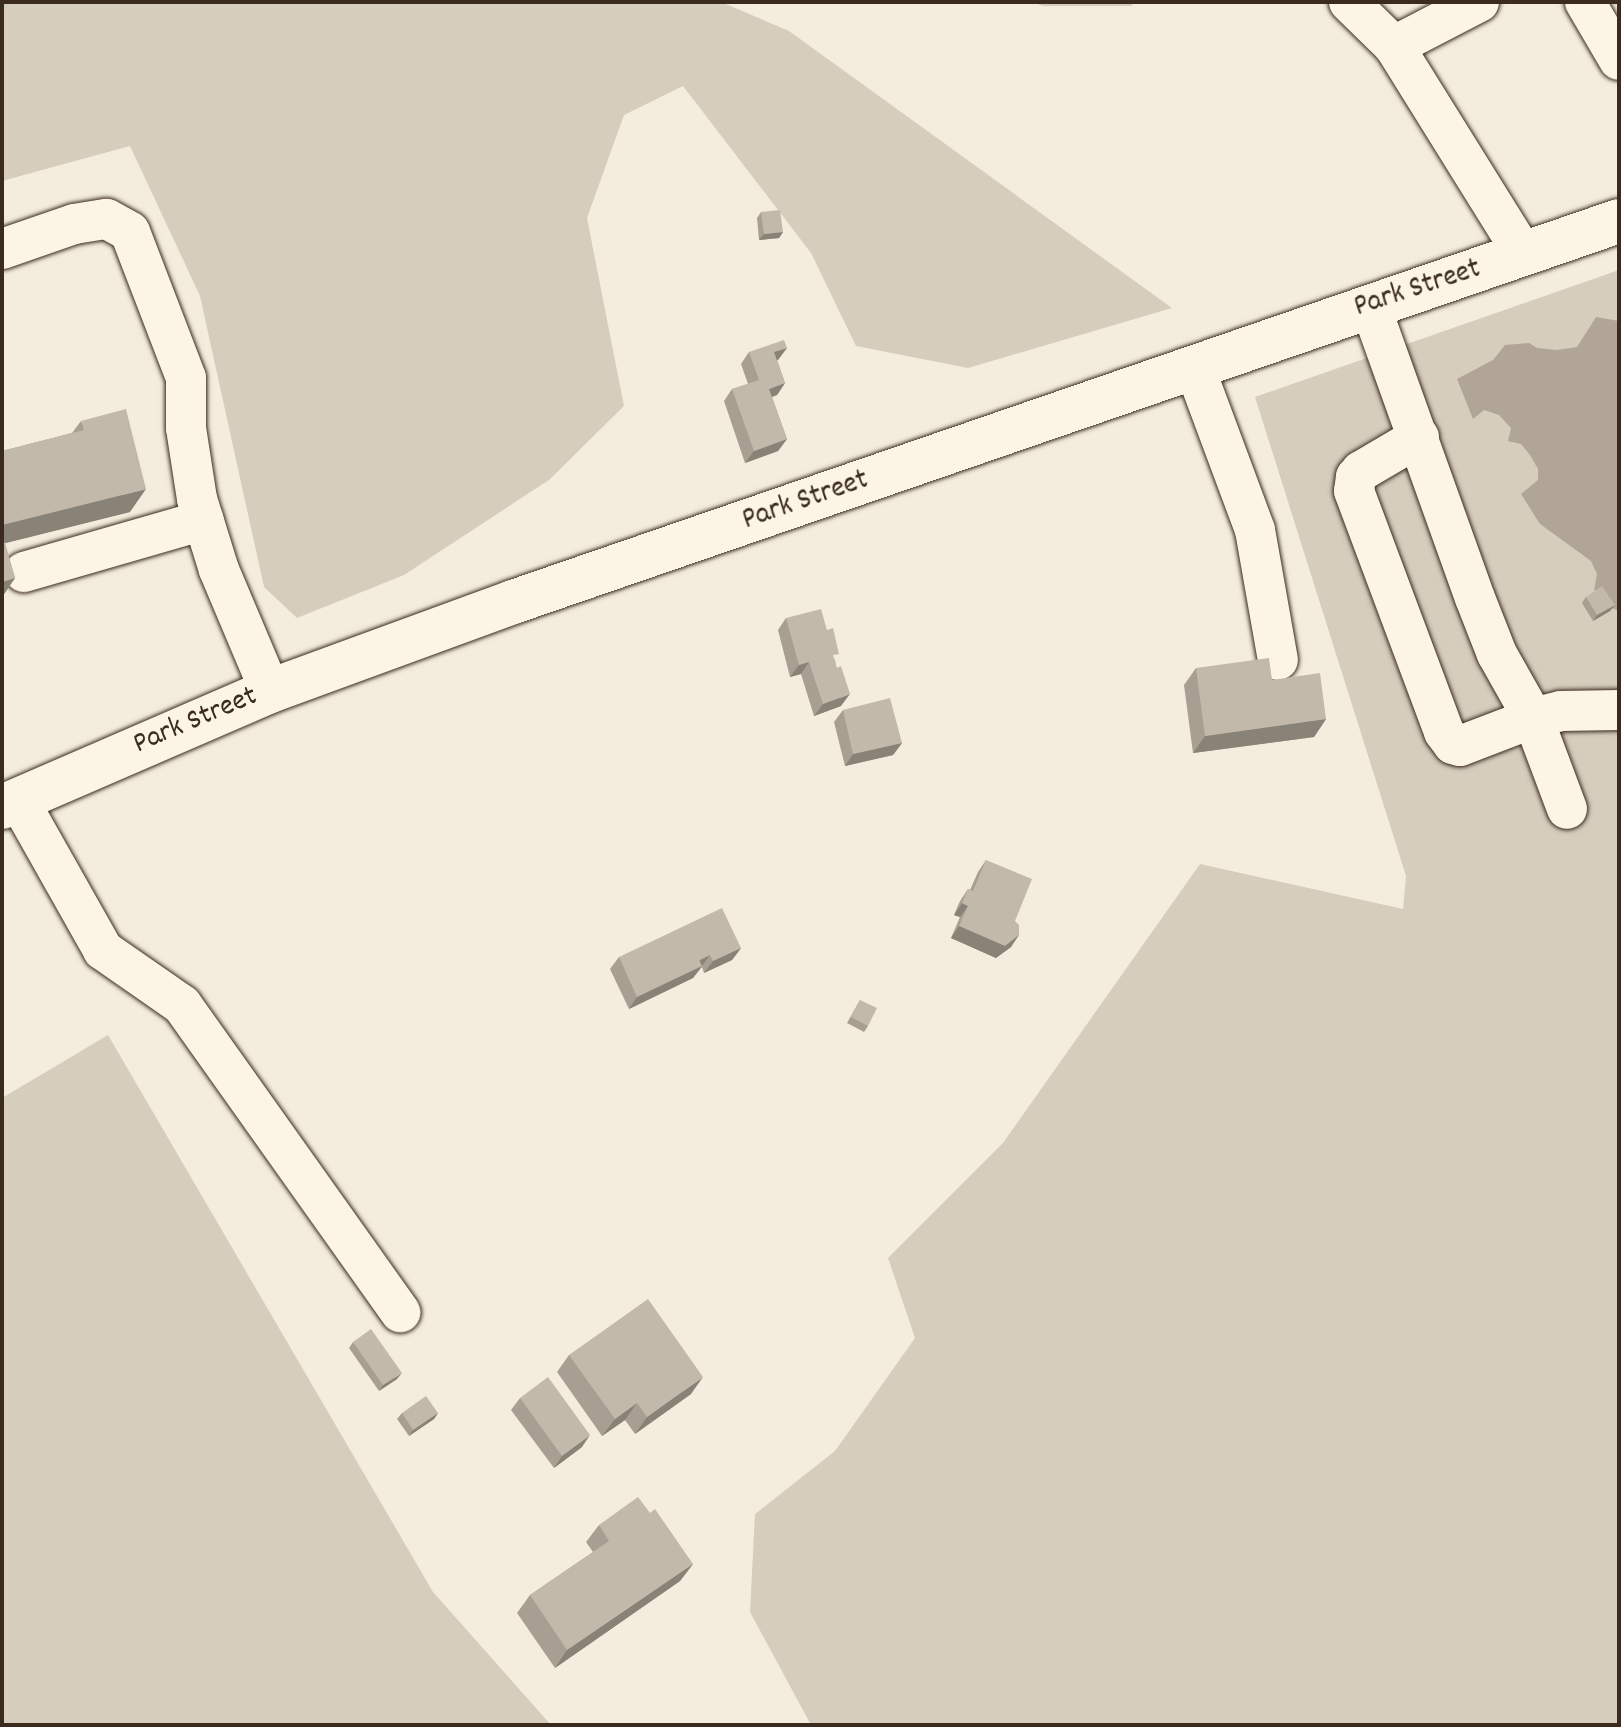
<!DOCTYPE html>
<html>
<head>
<meta charset="utf-8">
<style>
	body { margin:0 }
	#map { position:relative; width:1621px; height:1727px; overflow:hidden; background:#f4eddd; font-family:Dekko,sans-serif }
	div>[style] { position:absolute }
	.green>* { inset:0; background:#d6cdbd }
	.water>* { inset:0; background:#b0a596 }
	.roads { filter:drop-shadow(0 0 2px #3b2a1e) drop-shadow(0 0 2px #3b2a1e) }
	.minor>* { height:40px; margin:-20px; padding:0 20px; transform-origin:20px; border-radius:20px; background:#fcf5e5 }
	.major>* { height:44px; margin:-22px; padding:0 22px; transform-origin:22px; border-radius:22px; background:#fcf5e5 }
	.wall>* { inset:0; background:#a89f92 }
	.shaded-wall>* { inset:0; background:#888277 }
	.building>* { inset:0; background:#c3b9aa }
	span { translate:-50% -50%; white-space:nowrap; text-align:center; line-height:1.15; -webkit-text-stroke:8px #fcf5e5; paint-order:stroke }
	.street-label { font-size:30px; color:#3b2a1e }
	.frame { position:absolute; inset:0; border:4px solid #3b2a1e; pointer-events:none }
</style>
</head>
<body>
<div id="map">
	<div class="green">
		<i style="clip-path:polygon(2px 2px,721px 2px,789px 31px,1172px 308px,968px 368px,856px 346px,811px 253px,683px 86px,624px 115px,587px 218px,624px 406px,549px 480px,404px 575px,297px 618px,264px 587px,200px 296px,130px 146px,2px 181px)"></i>
		<i style="clip-path:polygon(1032px 2px,1133px 2px,1132px 6px,1043px 6px)"></i>
		<i style="clip-path:polygon(1619px 270px,1619px 1725px,811px 1725px,750px 1612px,755px 1514px,835px 1451px,915px 1338px,888px 1258px,1003px 1143px,1200px 864px,1403px 909px,1406px 876px,1255px 397px)"></i>
		<i style="clip-path:polygon(108px 1035px,433px 1592px,551px 1725px,2px 1725px,2px 1098px)"></i>
	</div>
	<div class="water">
		<i style="clip-path:polygon(1596px 317px,1619px 321px,1619px 611px,1612px 608px,1599px 590px,1594px 590px,1597px 574px,1591px 561px,1540px 524px,1521px 494px,1538px 480px,1538px 469px,1530px 455px,1521px 444px,1508px 441px,1511px 428px,1499px 415px,1484px 410px,1473px 419px,1457px 379px,1493px 360px,1505px 345px,1529px 343px,1537px 348px,1557px 350px,1577px 347px)"></i>
	</div>
	<div class="roads">
		<div class="minor">
			<i style="left:1349px;top:2px;width:63px;rotate:44.4deg"></i>
			<i style="left:1479px;top:2px;width:96px;rotate:152.6deg"></i>
			<i style="left:1394px;top:46px;width:246px;rotate:58.1deg"></i>
			<i style="left:1585px;top:2px;width:67px;rotate:59.6deg"></i>
			<i style="left:2px;top:249px;width:76px;rotate:-19.1deg"></i>
			<i style="left:74px;top:224px;width:33px;rotate:-9deg"></i>
			<i style="left:107px;top:219px;width:26px;rotate:29deg"></i>
			<i style="left:130px;top:232px;width:156px;rotate:69deg"></i>
			<i style="left:186px;top:378px;width:50px;rotate:90deg"></i>
			<i style="left:186px;top:428px;width:72px;rotate:81.2deg"></i>
			<i style="left:197px;top:499px;width:74px;rotate:72.8deg"></i>
			<i style="left:219px;top:570px;width:131px;rotate:67.1deg"></i>
			<i style="left:1370px;top:305px;width:311px;rotate:70.3deg"></i>
			<i style="left:1475px;top:598px;width:60px;rotate:68.6deg"></i>
			<i style="left:1497px;top:654px;width:73px;rotate:60.6deg"></i>
			<i style="left:1533px;top:718px;width:29px;rotate:-14deg"></i>
			<i style="left:1561px;top:711px;width:58px;rotate:-1deg"></i>
			<i style="left:1194px;top:366px;width:175px;rotate:69.6deg"></i>
			<i style="left:1255px;top:530px;width:132px;rotate:80deg"></i>
			<i style="left:1419px;top:437px;width:67px;rotate:149.6deg"></i>
			<i style="left:1361px;top:471px;width:8px;rotate:130deg"></i>
			<i style="left:1356px;top:477px;width:14px;rotate:98deg"></i>
			<i style="left:1354px;top:491px;width:257px;rotate:69.5deg"></i>
			<i style="left:1444px;top:732px;width:15px;rotate:53deg"></i>
			<i style="left:1453px;top:744px;width:7px;rotate:16deg"></i>
			<i style="left:1460px;top:746px;width:78px;rotate:-21deg"></i>
			<i style="left:1533px;top:718px;width:97px;rotate:69.5deg"></i>
			<i style="left:24px;top:572px;width:187px;rotate:-16.1deg"></i>
			<i style="left:18px;top:799px;width:173px;rotate:60.6deg"></i>
			<i style="left:103px;top:950px;width:96px;rotate:34.8deg"></i>
			<i style="left:182px;top:1005px;width:377px;rotate:54.6deg"></i>
		</div>
		<div class="major">
			<i style="left:2px;top:807px;width:292px;rotate:-23.4deg"></i>
			<i style="left:270px;top:691px;width:259px;rotate:-20.1deg"></i>
			<i style="left:513px;top:602px;width:1170px;rotate:-19.01deg"></i>
		</div>
	</div>
	<div class="wall">
		<i style="clip-path:polygon(761px 212px,783px 232px,779px 238px,759px 240px,757px 218px)"></i>
		<i style="clip-path:polygon(787px 348px,777px 360px,785px 383px,777px 395px,772px 397px,787px 439px,778px 451px,745px 463px,724px 401px,732px 389px,748px 384px,741px 364px,749px 352px)"></i>
		<i style="clip-path:polygon(81px 421px,130px 512px,5px 543px,15px 578px,2px 597px,2px 451px,72px 433px)"></i>
		<i style="clip-path:polygon(1586px 597px,1615px 605px,1610px 611px,1593px 621px,1582px 603px)"></i>
		<i style="clip-path:polygon(786px 618px,835px 660px,841px 706px,814px 716px,801px 674px,790px 677px,778px 630px)"></i>
		<i style="clip-path:polygon(1196px 668px,1272px 680px,1326px 719px,1314px 737px,1193px 753px,1184px 685px)"></i>
		<i style="clip-path:polygon(843px 710px,902px 743px,893px 755px,845px 766px,834px 722px)"></i>
		<i style="clip-path:polygon(986px 860px,1015px 921px,1011px 947px,996px 958px,951px 938px,960px 917px,954px 915px,960px 901px,968px 889px,970px 890px,978px 872px)"></i>
		<i style="clip-path:polygon(741px 948px,732px 960px,704px 973px,702px 967px,693px 978px,629px 1009px,610px 969px,619px 957px)"></i>
		<i style="clip-path:polygon(860px 1000px,868px 1026px,864px 1032px,847px 1023px)"></i>
		<i style="clip-path:polygon(353px 1342px,397px 1379px,379px 1391px,349px 1348px)"></i>
		<i style="clip-path:polygon(569px 1355px,691px 1394px,635px 1434px,625px 1420px,602px 1436px,557px 1372px)"></i>
		<i style="clip-path:polygon(520px 1398px,582px 1447px,554px 1468px,511px 1410px)"></i>
		<i style="clip-path:polygon(402px 1413px,438px 1413px,434px 1419px,409px 1436px,397px 1419px)"></i>
		<i style="clip-path:polygon(650px 1513px,693px 1564px,680px 1581px,555px 1668px,517px 1613px,530px 1595px,593px 1552px,586px 1542px,599px 1525px)"></i>
	</div>
	<div class="shaded-wall">
		<i style="clip-path:polygon(783px 232px,779px 238px,759px 240px,764px 234px)"></i>
		<i style="clip-path:polygon(787px 348px,778px 360px,766px 364px,774px 352px)"></i>
		<i style="clip-path:polygon(785px 383px,777px 395px,761px 401px,769px 389px)"></i>
		<i style="clip-path:polygon(787px 439px,778px 451px,745px 463px,754px 451px)"></i>
		<i style="clip-path:polygon(146px 489px,130px 512px,2px 544px,2px 525px)"></i>
		<i style="clip-path:polygon(15px 578px,2px 597px,2px 582px)"></i>
		<i style="clip-path:polygon(1615px 605px,1610px 611px,1593px 621px,1597px 615px)"></i>
		<i style="clip-path:polygon(809px 662px,801px 674px,790px 677px,799px 665px)"></i>
		<i style="clip-path:polygon(850px 694px,841px 706px,814px 716px,823px 704px)"></i>
		<i style="clip-path:polygon(1326px 719px,1314px 737px,1193px 753px,1205px 736px)"></i>
		<i style="clip-path:polygon(902px 743px,893px 755px,845px 766px,853px 754px)"></i>
		<i style="clip-path:polygon(962px 903px,968px 906px,960px 917px,954px 915px)"></i>
		<i style="clip-path:polygon(959px 926px,1019px 935px,1011px 947px,996px 958px,951px 938px)"></i>
		<i style="clip-path:polygon(741px 948px,732px 960px,704px 973px,713px 961px)"></i>
		<i style="clip-path:polygon(710px 955px,693px 978px,629px 1009px,637px 997px)"></i>
		<i style="clip-path:polygon(402px 1373px,397px 1379px,379px 1391px,383px 1385px)"></i>
		<i style="clip-path:polygon(703px 1377px,691px 1394px,635px 1434px,647px 1417px)"></i>
		<i style="clip-path:polygon(637px 1403px,625px 1420px,602px 1436px,615px 1419px)"></i>
		<i style="clip-path:polygon(438px 1413px,434px 1419px,409px 1436px,413px 1430px)"></i>
		<i style="clip-path:polygon(590px 1435px,582px 1447px,554px 1468px,562px 1456px)"></i>
		<i style="clip-path:polygon(693px 1564px,680px 1581px,555px 1668px,567px 1650px)"></i>
	</div>
	<div class="building">
		<i style="clip-path:polygon(780px 210px,783px 232px,764px 234px,761px 212px)"></i>
		<i style="clip-path:polygon(784px 340px,787px 348px,774px 352px,785px 383px,769px 389px,787px 439px,754px 451px,732px 389px,759px 380px,749px 352px)"></i>
		<i style="clip-path:polygon(126px 409px,146px 489px,2px 525px,2px 451px,84px 430px,81px 421px)"></i>
		<i style="clip-path:polygon(2px 534px,15px 578px,2px 582px)"></i>
		<i style="clip-path:polygon(1602px 586px,1615px 605px,1597px 615px,1586px 597px)"></i>
		<i style="clip-path:polygon(821px 609px,827px 630px,833px 628px,839px 654px,833px 655px,837px 668px,841px 666px,850px 694px,823px 704px,809px 662px,799px 665px,786px 618px)"></i>
		<i style="clip-path:polygon(1269px 658px,1272px 680px,1320px 673px,1326px 719px,1205px 736px,1196px 668px)"></i>
		<i style="clip-path:polygon(890px 698px,902px 743px,853px 754px,843px 710px)"></i>
		<i style="clip-path:polygon(986px 860px,1032px 879px,1015px 921px,1019px 925px,1019px 935px,1005px 946px,959px 926px,968px 906px,962px 903px,968px 889px,973px 891px)"></i>
		<i style="clip-path:polygon(722px 908px,741px 948px,713px 961px,710px 955px,699px 960px,702px 966px,637px 997px,619px 957px)"></i>
		<i style="clip-path:polygon(860px 1000px,877px 1008px,868px 1026px,851px 1017px)"></i>
		<i style="clip-path:polygon(648px 1299px,703px 1377px,647px 1417px,637px 1403px,615px 1419px,569px 1355px)"></i>
		<i style="clip-path:polygon(371px 1329px,402px 1373px,383px 1385px,353px 1342px)"></i>
		<i style="clip-path:polygon(548px 1377px,590px 1435px,562px 1456px,520px 1398px)"></i>
		<i style="clip-path:polygon(426px 1396px,438px 1413px,413px 1430px,402px 1413px)"></i>
		<i style="clip-path:polygon(638px 1497px,650px 1513px,655px 1509px,693px 1564px,567px 1650px,530px 1595px,609px 1541px,599px 1525px)"></i>
	</div>
	<div class="street-label">
		<span style="left:1418px;top:290px;rotate:-18deg">Park Street</span>
		<span style="left:806px;top:502px;rotate:-19deg">Park Street</span>
		<span style="left:196px;top:722px;rotate:-23deg">Park Street</span>
	</div>
	<div class="frame"></div>
</div>
</body>
</html>
